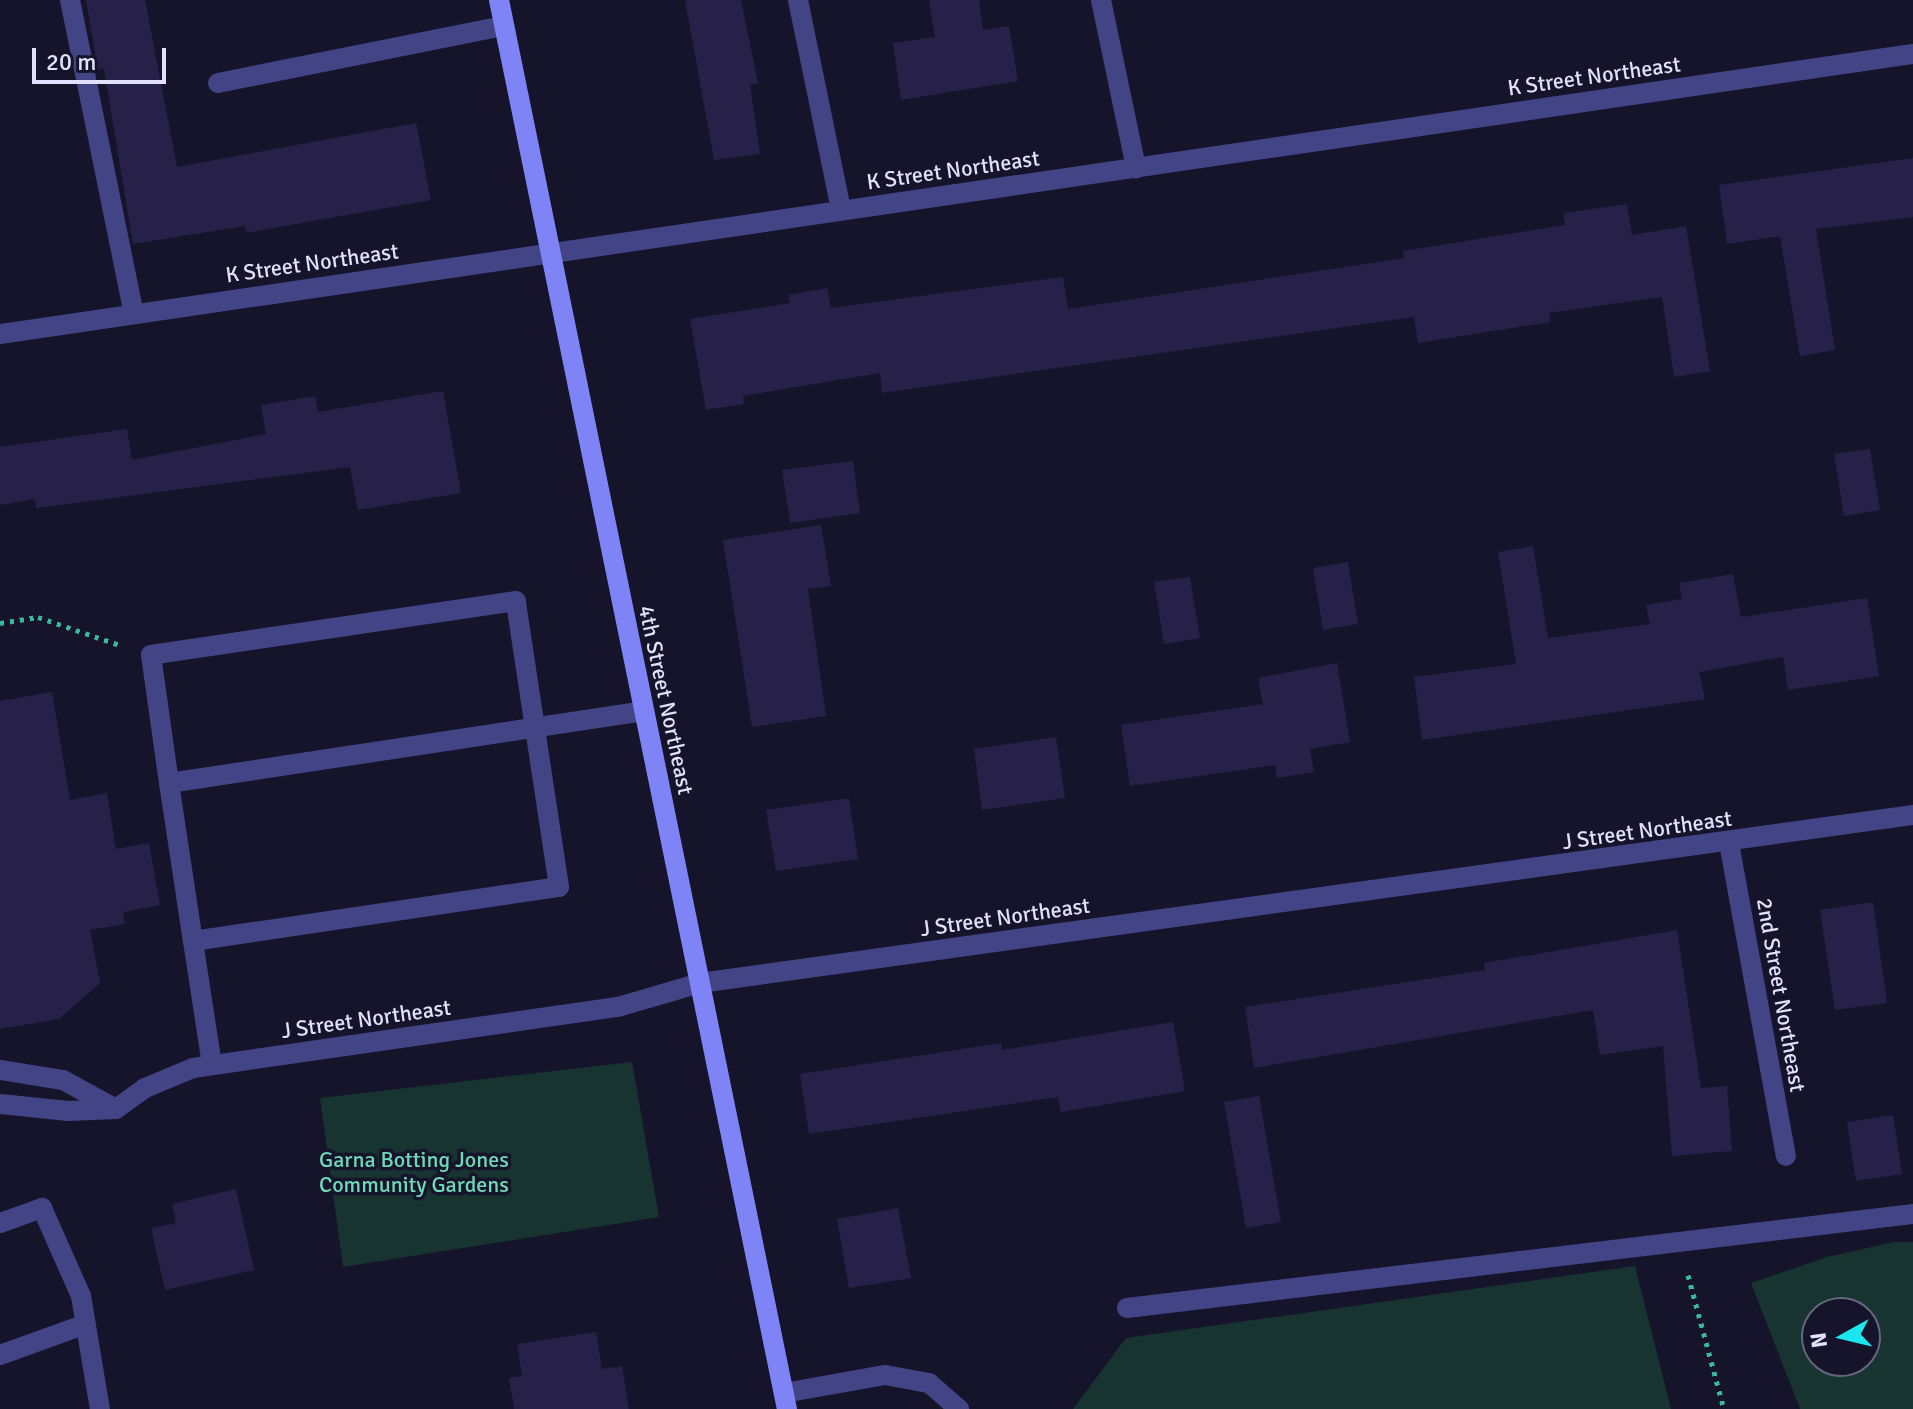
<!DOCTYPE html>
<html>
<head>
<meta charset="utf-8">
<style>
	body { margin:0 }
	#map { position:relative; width:1913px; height:1409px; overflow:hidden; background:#16142b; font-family:Signika,sans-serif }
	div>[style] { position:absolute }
	.green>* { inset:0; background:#173431 }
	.building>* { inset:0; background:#27214a }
	.path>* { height:5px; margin-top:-2.5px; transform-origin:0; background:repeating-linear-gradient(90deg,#3bb5a6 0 4px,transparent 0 10px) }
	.lane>* { height:20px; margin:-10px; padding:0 10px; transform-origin:10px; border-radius:10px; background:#424486 }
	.street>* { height:20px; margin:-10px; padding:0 10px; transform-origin:10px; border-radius:10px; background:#424486 }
	.secondary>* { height:20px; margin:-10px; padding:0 10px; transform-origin:10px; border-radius:10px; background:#7e83f5 }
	span { translate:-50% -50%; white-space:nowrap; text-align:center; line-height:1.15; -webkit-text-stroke:7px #16142b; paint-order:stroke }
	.street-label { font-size:22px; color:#e1e0fd }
	.park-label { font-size:22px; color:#6fd9b7 }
	.north { position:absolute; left:1801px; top:1297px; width:80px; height:80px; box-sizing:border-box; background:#16142b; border:2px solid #67667f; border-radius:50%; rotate:262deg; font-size:22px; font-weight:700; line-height:32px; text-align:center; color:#e1e0fd }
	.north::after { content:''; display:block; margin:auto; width:28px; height:36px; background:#1be6ed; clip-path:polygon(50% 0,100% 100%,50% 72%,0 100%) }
	.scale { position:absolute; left:32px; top:48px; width:134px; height:36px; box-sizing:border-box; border:4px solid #e1e0fd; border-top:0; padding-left:10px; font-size:24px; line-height:28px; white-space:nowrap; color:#e1e0fd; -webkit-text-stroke:6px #16142b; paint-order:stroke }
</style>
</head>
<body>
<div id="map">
	<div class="green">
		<i style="clip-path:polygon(632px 1062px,659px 1217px,343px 1267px,320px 1098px)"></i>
		<i style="clip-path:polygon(evenodd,1894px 1242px,1913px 1242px,1913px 1409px,1800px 1409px,1751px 1283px,1827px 1257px,1894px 1242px,1817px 1313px,1865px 1313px,1865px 1361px,1817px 1361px,1817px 1313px)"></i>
		<i style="clip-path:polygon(1635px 1266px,1671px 1409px,1073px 1409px,1126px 1338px)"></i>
	</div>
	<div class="building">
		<i style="clip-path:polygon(86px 0,145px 0,177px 167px,416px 123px,431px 200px,246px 233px,245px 226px,133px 244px,104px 69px,98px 70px)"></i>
		<i style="clip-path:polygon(685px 0,741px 0,758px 83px,750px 85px,760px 154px,714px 160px)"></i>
		<i style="clip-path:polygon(929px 0,979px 0,983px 30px,1009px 26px,1018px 81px,901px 100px,893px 43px,935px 37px)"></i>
		<i style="clip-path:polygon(1913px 158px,1913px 217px,1816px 229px,1835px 350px,1800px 356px,1780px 236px,1727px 244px,1719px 185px)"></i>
		<i style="clip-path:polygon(1627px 204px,1632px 235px,1686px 226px,1710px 371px,1674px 377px,1662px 297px,1549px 313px,1550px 322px,1418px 343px,1414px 317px,882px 393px,880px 373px,743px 396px,744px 404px,706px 410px,690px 319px,790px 303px,788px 295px,827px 288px,831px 308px,1063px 277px,1068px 309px,1404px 258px,1403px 251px,1565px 225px,1564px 213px)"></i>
		<i style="clip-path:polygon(443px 391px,461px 493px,358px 510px,350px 467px,36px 508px,35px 499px,0 505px,0 447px,127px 429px,132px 460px,266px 434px,261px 405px,315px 396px,318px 412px)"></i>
		<i style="clip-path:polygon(1870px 449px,1880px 510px,1844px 516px,1834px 454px)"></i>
		<i style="clip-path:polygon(853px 461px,860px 513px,790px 523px,782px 470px)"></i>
		<i style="clip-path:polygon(821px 525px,831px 586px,808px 589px,826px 716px,752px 727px,723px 540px)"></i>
		<i style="clip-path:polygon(1533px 546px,1548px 638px,1650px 624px,1646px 605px,1682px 599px,1679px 583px,1733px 574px,1741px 617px,1867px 598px,1879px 676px,1788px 690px,1783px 657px,1699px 672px,1705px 699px,1422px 740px,1414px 677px,1516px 664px,1498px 552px)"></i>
		<i style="clip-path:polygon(1348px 562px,1358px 624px,1323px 630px,1313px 568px)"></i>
		<i style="clip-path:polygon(1190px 577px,1200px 638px,1164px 644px,1154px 582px)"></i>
		<i style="clip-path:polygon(1337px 663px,1350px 742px,1310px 749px,1314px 772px,1277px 778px,1275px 765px,1130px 786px,1121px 725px,1263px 704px,1258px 678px)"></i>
		<i style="clip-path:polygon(52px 692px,70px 800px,107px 793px,116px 849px,149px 843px,160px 905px,123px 912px,125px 924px,90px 930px,100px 983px,59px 1019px,0 1029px,0 701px)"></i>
		<i style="clip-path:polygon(1056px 737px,1065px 798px,982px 810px,974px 749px)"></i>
		<i style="clip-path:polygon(849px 798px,858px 859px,776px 871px,766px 810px)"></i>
		<i style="clip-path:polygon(1873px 902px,1887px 1003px,1835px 1010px,1820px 910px)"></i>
		<i style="clip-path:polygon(1677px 930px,1701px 1088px,1727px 1086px,1732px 1151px,1672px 1156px,1663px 1046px,1600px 1055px,1593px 1010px,1254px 1068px,1245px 1007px,1485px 970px,1484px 963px)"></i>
		<i style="clip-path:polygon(1173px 1022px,1185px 1091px,1061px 1112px,1058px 1097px,809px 1134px,800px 1074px,1001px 1043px,1002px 1050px)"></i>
		<i style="clip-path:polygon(1259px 1096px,1281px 1222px,1246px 1228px,1224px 1102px)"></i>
		<i style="clip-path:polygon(1893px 1115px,1902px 1174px,1856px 1181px,1847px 1122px)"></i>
		<i style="clip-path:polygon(236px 1189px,254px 1270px,165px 1290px,151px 1228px,176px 1223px,172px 1204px)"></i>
		<i style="clip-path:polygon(898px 1208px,911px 1278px,849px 1288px,837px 1219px)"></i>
		<i style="clip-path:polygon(596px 1332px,602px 1369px,622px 1366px,629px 1409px,514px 1409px,509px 1378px,522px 1376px,517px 1344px)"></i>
	</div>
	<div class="path">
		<i style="left:0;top:623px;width:38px;rotate:-9deg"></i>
		<i style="left:38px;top:617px;width:89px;rotate:19deg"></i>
		<i style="left:1688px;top:1275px;width:139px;rotate:75deg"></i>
	</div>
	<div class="lane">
		<i style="left:70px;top:0;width:320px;rotate:78.5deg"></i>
		<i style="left:798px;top:0;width:214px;rotate:78.4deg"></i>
		<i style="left:218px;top:83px;width:292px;rotate:-11.3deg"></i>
		<i style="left:169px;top:783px;width:480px;rotate:-8.6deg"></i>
		<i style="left:193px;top:941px;width:370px;rotate:-8.4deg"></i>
		<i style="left:559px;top:887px;width:289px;rotate:-98.6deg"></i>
		<i style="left:516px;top:601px;width:369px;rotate:171.6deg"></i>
		<i style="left:151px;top:655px;width:129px;rotate:82deg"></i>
		<i style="left:169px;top:783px;width:160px;rotate:81.4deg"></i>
		<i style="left:193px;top:941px;width:125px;rotate:81.3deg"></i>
		<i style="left:0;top:1070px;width:64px;rotate:9deg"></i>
		<i style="left:63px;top:1080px;width:60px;rotate:28.7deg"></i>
		<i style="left:116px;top:1109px;width:48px;rotate:177.6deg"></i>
		<i style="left:68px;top:1111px;width:68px;rotate:-174.1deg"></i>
		<i style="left:0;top:1223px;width:45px;rotate:-19.7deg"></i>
		<i style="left:42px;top:1208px;width:96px;rotate:66.1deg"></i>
		<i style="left:81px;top:1296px;width:115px;rotate:80.5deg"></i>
		<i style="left:1127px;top:1308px;width:792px;rotate:-6.82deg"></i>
		<i style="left:0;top:1355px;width:91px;rotate:-19.8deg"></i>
		<i style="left:784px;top:1393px;width:103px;rotate:-10.1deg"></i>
		<i style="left:885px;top:1375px;width:45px;rotate:10.3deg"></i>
		<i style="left:929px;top:1383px;width:40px;rotate:41deg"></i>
	</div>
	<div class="street">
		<i style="left:1101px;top:0;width:172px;rotate:78.2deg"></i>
		<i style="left:0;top:334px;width:1933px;rotate:-8.33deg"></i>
		<i style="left:1729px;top:843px;width:318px;rotate:79.7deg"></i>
		<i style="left:116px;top:1109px;width:36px;rotate:-36deg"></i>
		<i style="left:145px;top:1088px;width:52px;rotate:-22.6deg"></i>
		<i style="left:193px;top:1068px;width:429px;rotate:-8.2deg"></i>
		<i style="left:618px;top:1007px;width:85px;rotate:-16.3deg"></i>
		<i style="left:700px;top:983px;width:1225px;rotate:-7.89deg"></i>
	</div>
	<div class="secondary">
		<i style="left:499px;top:0;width:1438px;rotate:78.45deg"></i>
	</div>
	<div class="street-label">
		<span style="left:1594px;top:76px;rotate:-8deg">K Street Northeast</span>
		<span style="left:953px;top:170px;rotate:-8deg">K Street Northeast</span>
		<span style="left:312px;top:263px;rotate:-8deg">K Street Northeast</span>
		<span style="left:666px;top:700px;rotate:78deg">4th Street Northeast</span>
		<span style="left:1647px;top:830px;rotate:-8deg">J Street Northeast</span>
		<span style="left:1005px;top:917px;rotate:-8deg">J Street Northeast</span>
		<span style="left:1781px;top:995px;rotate:80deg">2nd Street Northeast</span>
		<span style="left:366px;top:1019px;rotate:-8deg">J Street Northeast</span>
	</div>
	<div class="park-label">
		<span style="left:414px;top:1172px">Garna Botting Jones<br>Community Gardens</span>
	</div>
	<div class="north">N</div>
	<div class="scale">20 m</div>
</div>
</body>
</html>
